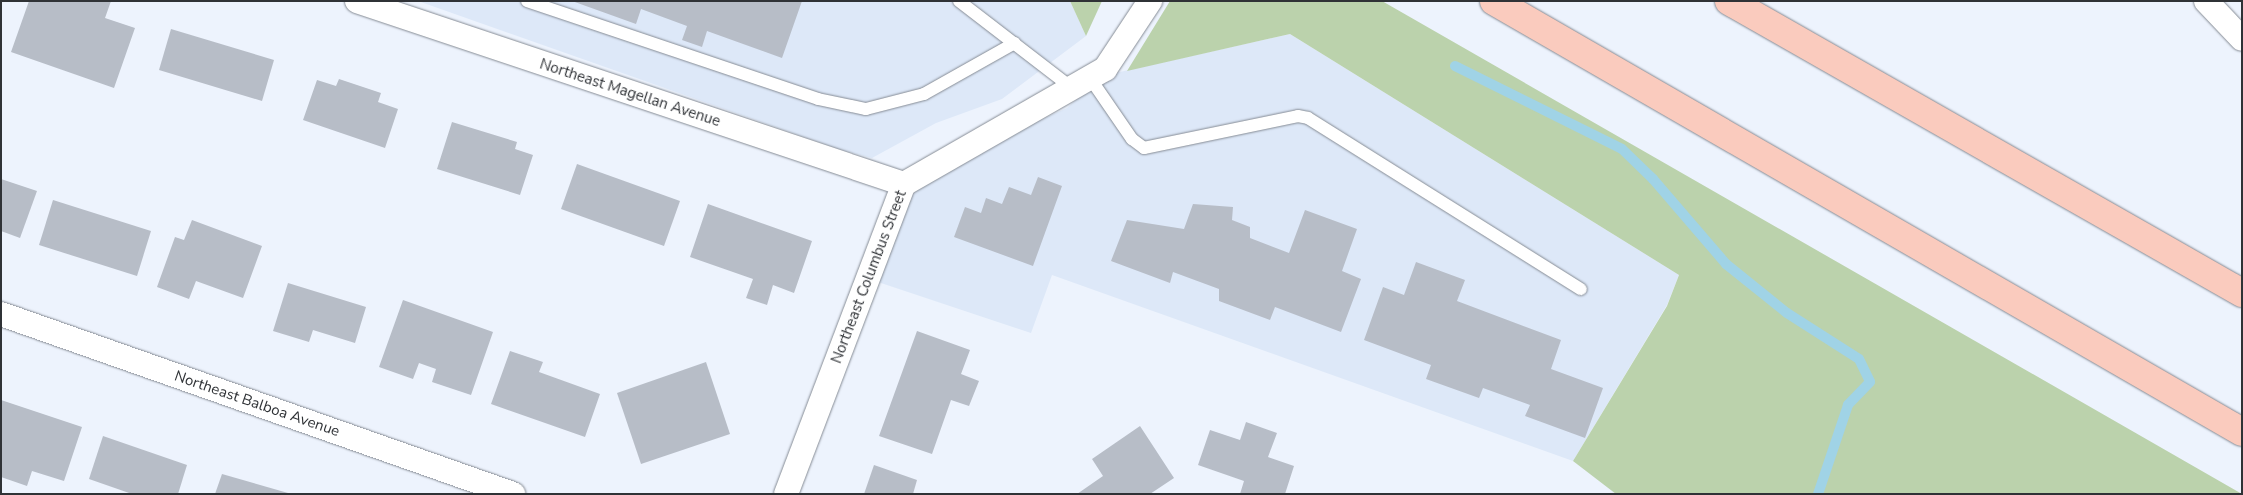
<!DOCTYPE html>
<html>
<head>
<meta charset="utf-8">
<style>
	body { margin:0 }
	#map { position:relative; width:2243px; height:495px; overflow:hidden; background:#edf3fd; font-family:"Nunito Sans",sans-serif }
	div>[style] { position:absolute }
	.built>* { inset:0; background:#dde8f8 }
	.green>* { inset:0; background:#bbd2ac }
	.stream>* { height:10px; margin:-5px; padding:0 5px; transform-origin:5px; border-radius:5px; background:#a0d3e6 }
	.building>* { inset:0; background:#b7bdc7 }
	.roads { filter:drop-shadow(0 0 1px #858b94) drop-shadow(0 0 1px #858b94) }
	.service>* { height:12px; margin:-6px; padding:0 6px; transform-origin:6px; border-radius:6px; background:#fff }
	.minor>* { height:24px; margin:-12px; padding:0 12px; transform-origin:12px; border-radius:12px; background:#fff }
	.primary>* { height:28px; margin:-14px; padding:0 14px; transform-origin:14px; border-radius:14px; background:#facbbe }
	span { translate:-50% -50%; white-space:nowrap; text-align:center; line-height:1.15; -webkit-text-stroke:4px #fff; paint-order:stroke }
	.street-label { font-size:15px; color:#2f3236 }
	.frame { position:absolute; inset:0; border:2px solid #2f3236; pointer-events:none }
</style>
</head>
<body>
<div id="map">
	<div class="built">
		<i style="clip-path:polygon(418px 1px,1070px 1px,1086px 36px,1002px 99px,936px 123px,872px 158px,841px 150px)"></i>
		<i style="clip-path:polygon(1290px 34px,1679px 275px,1667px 305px,1573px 461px,1052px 275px,1031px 333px,857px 275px,885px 224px,920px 187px,963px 155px,1067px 108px,1102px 76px)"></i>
	</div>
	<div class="green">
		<i style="clip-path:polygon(1070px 1px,1102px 1px,1086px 36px)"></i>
		<i style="clip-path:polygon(1170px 1px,1382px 1px,2242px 494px,1616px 494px,1573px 461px,1667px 306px,1679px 275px,1290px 34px,1127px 71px)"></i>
	</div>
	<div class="stream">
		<i style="left:1455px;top:66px;width:186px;rotate:26.4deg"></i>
		<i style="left:1622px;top:149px;width:43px;rotate:44.1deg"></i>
		<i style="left:1653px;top:179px;width:112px;rotate:49.3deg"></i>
		<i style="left:1726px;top:264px;width:78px;rotate:38.8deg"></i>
		<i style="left:1787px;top:313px;width:85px;rotate:32.6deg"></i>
		<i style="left:1859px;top:359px;width:25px;rotate:64deg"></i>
		<i style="left:1870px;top:382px;width:32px;rotate:134deg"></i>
		<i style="left:1848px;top:405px;width:94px;rotate:108.6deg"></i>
	</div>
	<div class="building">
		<i style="clip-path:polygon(29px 1px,111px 1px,105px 18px,135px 28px,114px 88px,11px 52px)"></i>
		<i style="clip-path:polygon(572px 1px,802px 1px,782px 58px,707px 31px,702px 47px,682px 40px,687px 26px,641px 9px,636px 24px)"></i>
		<i style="clip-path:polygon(171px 29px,274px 60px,262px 101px,159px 70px)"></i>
		<i style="clip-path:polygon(339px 79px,381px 93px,378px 102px,398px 109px,385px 148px,303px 120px,317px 80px,336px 86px)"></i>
		<i style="clip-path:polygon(452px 122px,517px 142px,515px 149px,533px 155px,520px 195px,437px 169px)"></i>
		<i style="clip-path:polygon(577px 164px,680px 201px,664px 246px,561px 209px)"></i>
		<i style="clip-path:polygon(1038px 177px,1062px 186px,1033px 266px,954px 237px,965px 207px,981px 213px,986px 198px,1002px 204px,1009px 187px,1031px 195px)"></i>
		<i style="clip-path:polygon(1px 179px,37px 191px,20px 238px,1px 231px)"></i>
		<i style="clip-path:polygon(53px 200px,151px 231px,137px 276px,39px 245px)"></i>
		<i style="clip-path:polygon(708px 204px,812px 241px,794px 293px,773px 285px,767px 305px,746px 298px,753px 279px,690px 257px)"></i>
		<i style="clip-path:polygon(1193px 204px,1233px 207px,1232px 220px,1250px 227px,1250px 238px,1289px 253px,1305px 210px,1357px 229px,1342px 271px,1361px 279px,1341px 332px,1275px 307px,1270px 320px,1219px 301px,1219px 289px,1173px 272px,1170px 283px,1111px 261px,1127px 220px,1184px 229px)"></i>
		<i style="clip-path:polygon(192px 220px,262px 246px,243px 298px,196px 281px,189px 299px,157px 287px,175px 237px,184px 240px)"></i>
		<i style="clip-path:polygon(1416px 262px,1465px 280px,1457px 301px,1561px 340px,1551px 369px,1603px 388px,1585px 438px,1525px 416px,1530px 405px,1483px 388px,1479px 398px,1426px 379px,1431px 365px,1364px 340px,1383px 287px,1404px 295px)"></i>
		<i style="clip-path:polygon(288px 283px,366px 307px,355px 343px,313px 330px,309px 342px,273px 331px)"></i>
		<i style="clip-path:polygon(403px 300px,493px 332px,471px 395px,432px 382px,436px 369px,419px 363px,413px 379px,379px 367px)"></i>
		<i style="clip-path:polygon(917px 331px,970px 350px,961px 374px,979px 381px,969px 406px,951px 400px,932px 454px,879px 436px)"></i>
		<i style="clip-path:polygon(510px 351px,543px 362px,539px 372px,600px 394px,585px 437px,491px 404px)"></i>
		<i style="clip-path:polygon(706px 362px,730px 434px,641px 464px,617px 393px)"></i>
		<i style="clip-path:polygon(1px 400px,82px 427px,64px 481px,32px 471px,27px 486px,1px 477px)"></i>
		<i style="clip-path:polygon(1246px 422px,1277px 433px,1268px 457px,1294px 466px,1285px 494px,1240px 494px,1244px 481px,1198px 465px,1210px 430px,1240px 440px)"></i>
		<i style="clip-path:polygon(1140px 426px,1174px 478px,1150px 494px,1077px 494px,1103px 476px,1092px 459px)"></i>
		<i style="clip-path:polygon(103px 436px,187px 465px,178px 494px,132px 494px,89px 479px)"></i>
		<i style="clip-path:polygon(874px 465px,917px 480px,913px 494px,864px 494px)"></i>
		<i style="clip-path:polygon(222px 474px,288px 493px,288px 494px,215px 494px)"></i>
	</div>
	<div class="roads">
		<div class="service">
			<i style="left:527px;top:1px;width:307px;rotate:18.6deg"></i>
			<i style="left:818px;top:99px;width:49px;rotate:11.8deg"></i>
			<i style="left:866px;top:109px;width:60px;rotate:-14.5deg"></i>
			<i style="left:924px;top:94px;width:104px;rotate:-29.3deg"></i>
			<i style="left:959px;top:1px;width:143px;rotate:37.6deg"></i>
			<i style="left:1090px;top:78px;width:74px;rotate:55.5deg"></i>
			<i style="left:1132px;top:139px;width:15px;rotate:37deg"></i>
			<i style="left:1144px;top:148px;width:157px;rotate:-11.7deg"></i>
			<i style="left:1298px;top:116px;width:10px;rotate:11deg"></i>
			<i style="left:1308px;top:118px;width:322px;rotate:32.1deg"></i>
		</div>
		<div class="minor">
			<i style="left:357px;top:1px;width:577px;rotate:18.5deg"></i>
			<i style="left:2206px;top:1px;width:52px;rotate:46.5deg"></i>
			<i style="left:1px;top:314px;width:543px;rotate:19.37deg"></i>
			<i style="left:786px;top:494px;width:332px;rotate:-69.2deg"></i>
			<i style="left:904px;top:184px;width:232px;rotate:-29.8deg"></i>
			<i style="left:1105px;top:69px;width:82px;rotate:-56.5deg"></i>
		</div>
		<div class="primary">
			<i style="left:1494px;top:1px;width:863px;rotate:29.95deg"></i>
			<i style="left:1729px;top:1px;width:590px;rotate:29.65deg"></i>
		</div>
	</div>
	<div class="street-label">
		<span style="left:630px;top:93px;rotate:18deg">Northeast Magellan Avenue</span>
		<span style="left:869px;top:277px;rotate:-69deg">Northeast Columbus Street</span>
		<span style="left:257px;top:404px;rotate:19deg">Northeast Balboa Avenue</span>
	</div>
	<div class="frame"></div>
</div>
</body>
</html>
